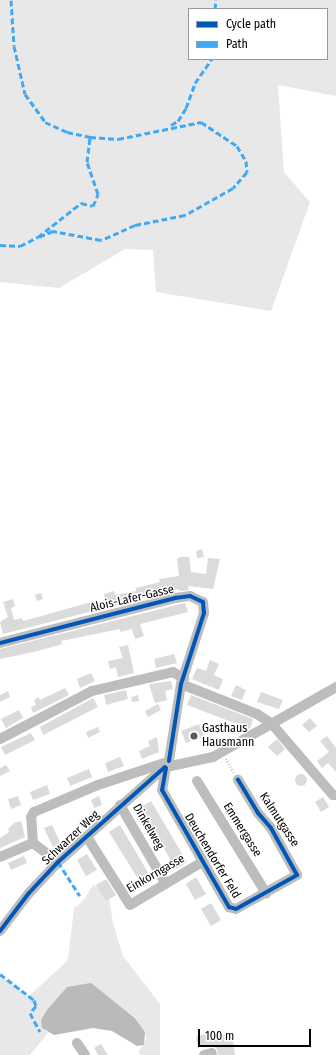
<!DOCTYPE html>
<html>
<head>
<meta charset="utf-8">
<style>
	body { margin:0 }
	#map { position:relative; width:336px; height:1055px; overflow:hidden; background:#fff; font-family:"Fira Sans Condensed",sans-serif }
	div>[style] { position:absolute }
	.green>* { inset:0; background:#e8e8e8 }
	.water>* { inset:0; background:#bababa }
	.building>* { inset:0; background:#dbdbdb }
	.round { border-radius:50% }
	.path>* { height:1.5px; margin-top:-0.75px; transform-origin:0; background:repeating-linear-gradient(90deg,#c2c2c2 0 1px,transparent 0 3px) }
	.minor>* { height:10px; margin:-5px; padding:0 5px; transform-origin:5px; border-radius:5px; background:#bdbdbd }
	.quiet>* { height:3px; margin-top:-1.5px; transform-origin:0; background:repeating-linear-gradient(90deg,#3fa9f5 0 6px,transparent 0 9px) }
	.cycleway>* { height:4px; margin:-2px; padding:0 2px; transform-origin:2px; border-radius:2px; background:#0057b8 }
	.dots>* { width:11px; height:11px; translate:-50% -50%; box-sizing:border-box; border:2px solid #fff; border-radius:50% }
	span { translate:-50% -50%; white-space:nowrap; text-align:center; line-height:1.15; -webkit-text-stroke:3px #fff; paint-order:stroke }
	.street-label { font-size:12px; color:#000 }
	.poi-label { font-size:12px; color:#000 }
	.left { translate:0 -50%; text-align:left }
	.legend { position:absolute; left:188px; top:8px; width:140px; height:52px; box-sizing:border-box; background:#fff; border:1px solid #999; margin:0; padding:5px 7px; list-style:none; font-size:12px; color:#000 }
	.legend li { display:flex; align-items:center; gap:8px; height:20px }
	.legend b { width:20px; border:1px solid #999 }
	.scale { position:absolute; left:198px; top:1029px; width:113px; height:18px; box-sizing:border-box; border:2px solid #000; border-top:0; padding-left:5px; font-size:12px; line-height:14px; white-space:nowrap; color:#000; -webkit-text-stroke:3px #fff; paint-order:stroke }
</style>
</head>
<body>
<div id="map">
	<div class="green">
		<i style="clip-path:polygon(evenodd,0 0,336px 0,336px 96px,278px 85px,284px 172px,310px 202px,271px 311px,156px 292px,153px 250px,125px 249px,59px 288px,0 282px,0 0,189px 9px,327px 9px,327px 59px,189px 59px,189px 9px)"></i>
		<i style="clip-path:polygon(93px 885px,108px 890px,113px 923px,123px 956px,160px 1004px,160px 1055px,140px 1055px,139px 1051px,146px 1040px,145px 1032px,135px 1017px,107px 996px,42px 1028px,48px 1033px,30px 1055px,0 1055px,0 974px,29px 996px,68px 960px,74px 908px,83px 901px)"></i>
	</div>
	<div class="water">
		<i style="clip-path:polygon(91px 983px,135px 1018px,145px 1032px,144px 1045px,137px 1046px,112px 1031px,93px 1028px,54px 1035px,42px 1028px,41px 1020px,47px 1010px,67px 987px)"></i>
	</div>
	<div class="building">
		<i style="clip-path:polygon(202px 549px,204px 557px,197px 558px,196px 551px)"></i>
		<i style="clip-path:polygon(180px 557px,189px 557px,191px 572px,206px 574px,208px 558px,220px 559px,213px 589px,188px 586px,189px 590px,179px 591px,179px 589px,110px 607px,108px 600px,105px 601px,104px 594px,114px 591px,115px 595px,136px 591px,136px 588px,160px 582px,159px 579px,179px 576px,177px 559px)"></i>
		<i style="clip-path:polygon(41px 593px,43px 599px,37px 601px,35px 595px)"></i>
		<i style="clip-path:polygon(13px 599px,15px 606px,11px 608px,14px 620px,22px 618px,23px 621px,95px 601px,97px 610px,3px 634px,0 622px,8px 617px,3px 602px)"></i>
		<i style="clip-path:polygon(185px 603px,188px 612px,140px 624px,144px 636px,135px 639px,132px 629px,120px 632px,120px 629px,61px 641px,62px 644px,38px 651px,0 659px,0 649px)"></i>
		<i style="clip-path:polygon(128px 645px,134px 673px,118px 677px,116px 667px,110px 669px,108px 661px,123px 658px,119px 647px)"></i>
		<i style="clip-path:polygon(174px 654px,177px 663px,156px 668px,154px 659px)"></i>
		<i style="clip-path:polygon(210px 660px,219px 664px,214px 675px,223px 679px,219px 690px,192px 679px,197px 668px,206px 671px)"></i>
		<i style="clip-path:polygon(91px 673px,95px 681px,80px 688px,77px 679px)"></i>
		<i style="clip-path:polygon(171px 681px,173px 689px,165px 691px,167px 700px,155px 703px,149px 684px)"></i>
		<i style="clip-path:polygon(236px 685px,246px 690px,242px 700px,231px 696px)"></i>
		<i style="clip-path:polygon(65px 688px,69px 695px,33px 713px,31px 707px,36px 705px,34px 700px,39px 697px,40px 700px)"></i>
		<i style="clip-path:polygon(126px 690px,128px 699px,106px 705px,104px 695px)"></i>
		<i style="clip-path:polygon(8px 691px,10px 697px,0 702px,0 695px)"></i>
		<i style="clip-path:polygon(261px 692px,283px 700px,279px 709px,257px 702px)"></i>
		<i style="clip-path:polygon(138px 695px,139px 701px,132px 702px,131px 697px)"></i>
		<i style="clip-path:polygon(191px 695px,253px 719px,250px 729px,187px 705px)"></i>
		<i style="clip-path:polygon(93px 698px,98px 707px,43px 735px,40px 727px)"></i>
		<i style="clip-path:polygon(158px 704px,161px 710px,148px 717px,145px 711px)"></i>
		<i style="clip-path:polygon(19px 710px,23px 718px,6px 728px,1px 719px)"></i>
		<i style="clip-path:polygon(310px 718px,317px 726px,309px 732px,302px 725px)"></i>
		<i style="clip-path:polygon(199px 724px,204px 736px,186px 743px,181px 731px)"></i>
		<i style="clip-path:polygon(98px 727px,100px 732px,88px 738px,86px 732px)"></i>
		<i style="clip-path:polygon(31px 733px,35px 740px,5px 755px,1px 747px)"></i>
		<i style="clip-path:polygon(327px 736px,336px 748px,336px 772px,328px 763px,322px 768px,317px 761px,329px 752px,320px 741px)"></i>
		<i style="clip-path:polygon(157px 737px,159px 752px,142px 759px,139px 751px,150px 746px,148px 741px)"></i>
		<i style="clip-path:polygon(277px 739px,285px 749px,277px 756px,268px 747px)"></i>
		<i style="clip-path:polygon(120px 757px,124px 766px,108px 772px,105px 763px)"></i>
		<i style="clip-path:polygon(6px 765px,10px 771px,0 776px,0 768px)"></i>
		<i style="clip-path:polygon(89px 769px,92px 777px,70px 786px,67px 778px)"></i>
		<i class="round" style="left:295px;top:774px;width:12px;height:12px"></i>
		<i style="clip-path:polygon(47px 785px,50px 794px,33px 800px,30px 792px)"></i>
		<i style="clip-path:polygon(18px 796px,21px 805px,11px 809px,8px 799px)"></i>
		<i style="clip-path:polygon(99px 796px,102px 805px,94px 808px,91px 800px)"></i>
		<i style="clip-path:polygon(323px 797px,329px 807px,321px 812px,315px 802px)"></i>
		<i style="clip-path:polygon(151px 801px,187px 862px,176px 869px,140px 808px)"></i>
		<i style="clip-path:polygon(21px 821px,25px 837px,0 848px,0 838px,9px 832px,8px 829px,14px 823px)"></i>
		<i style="clip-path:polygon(52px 825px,61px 844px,53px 847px,44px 828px)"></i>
		<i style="clip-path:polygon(120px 825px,153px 881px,143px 887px,109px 832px)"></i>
		<i style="clip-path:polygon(87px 854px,97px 870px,86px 876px,77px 860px)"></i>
		<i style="clip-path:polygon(24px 856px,27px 863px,11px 870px,8px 863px)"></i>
		<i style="clip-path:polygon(196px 877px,206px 894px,195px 900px,186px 884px)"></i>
		<i style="clip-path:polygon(106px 879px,116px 895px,106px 901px,96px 885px)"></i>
		<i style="clip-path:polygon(211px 903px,221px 920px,211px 926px,201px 909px)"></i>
		<i style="clip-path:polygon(232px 1033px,235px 1055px,218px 1055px,217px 1049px,212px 1045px,198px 1047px,196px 1036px,207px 1034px,208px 1039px)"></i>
		<i style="clip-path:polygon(101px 1044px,108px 1055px,98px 1055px,94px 1048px)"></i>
	</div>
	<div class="path">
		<i style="left:226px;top:759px;width:16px;rotate:60deg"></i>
	</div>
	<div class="minor">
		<i style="left:0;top:643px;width:181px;rotate:-14.4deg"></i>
		<i style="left:175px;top:598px;width:15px;rotate:-8deg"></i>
		<i style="left:190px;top:596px;width:14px;rotate:25deg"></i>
		<i style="left:203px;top:602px;width:11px;rotate:85deg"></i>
		<i style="left:204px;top:613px;width:75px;rotate:107.9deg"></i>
		<i style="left:181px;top:684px;width:78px;rotate:98.9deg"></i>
		<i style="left:181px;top:684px;width:82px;rotate:21.5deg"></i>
		<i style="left:257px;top:714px;width:17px;rotate:33deg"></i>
		<i style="left:271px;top:723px;width:95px;rotate:49.3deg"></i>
		<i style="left:333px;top:795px;width:3px"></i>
		<i style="left:0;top:739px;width:104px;rotate:-27.6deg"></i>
		<i style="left:92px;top:691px;width:83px;rotate:-13.2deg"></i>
		<i style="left:173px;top:672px;width:13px;rotate:32deg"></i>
		<i style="left:171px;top:766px;width:43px;rotate:-12.1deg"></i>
		<i style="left:213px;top:757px;width:142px;rotate:-29.6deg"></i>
		<i style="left:166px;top:768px;width:22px;rotate:100deg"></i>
		<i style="left:162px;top:790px;width:135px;rotate:60.2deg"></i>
		<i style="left:229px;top:907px;width:7px;rotate:16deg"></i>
		<i style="left:236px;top:909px;width:70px;rotate:-29.1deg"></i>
		<i style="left:297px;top:875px;width:54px;rotate:-119deg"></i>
		<i style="left:271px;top:828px;width:20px;rotate:-131deg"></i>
		<i style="left:258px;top:813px;width:39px;rotate:-121deg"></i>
		<i style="left:197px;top:781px;width:132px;rotate:58.4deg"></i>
		<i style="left:120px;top:805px;width:91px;rotate:59.8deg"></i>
		<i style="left:87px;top:837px;width:80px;rotate:57.7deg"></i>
		<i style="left:130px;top:905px;width:84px;rotate:-30.8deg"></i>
		<i style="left:33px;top:843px;width:26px;rotate:-94deg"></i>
		<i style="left:31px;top:817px;width:6px;rotate:-59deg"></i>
		<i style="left:34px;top:812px;width:69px;rotate:-22.9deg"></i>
		<i style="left:98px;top:785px;width:70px;rotate:-18.4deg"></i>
		<i style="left:33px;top:843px;width:31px;rotate:37deg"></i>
		<i style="left:0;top:857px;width:36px;rotate:-23deg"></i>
		<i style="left:0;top:931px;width:48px;rotate:-52.7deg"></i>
		<i style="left:29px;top:893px;width:42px;rotate:-46.9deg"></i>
		<i style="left:58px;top:862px;width:143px;rotate:-41.6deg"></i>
		<i style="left:77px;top:1043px;width:14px;rotate:56deg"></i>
		<i style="left:204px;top:1055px;width:8px;rotate:-14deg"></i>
	</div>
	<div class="quiet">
		<i style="left:11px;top:0;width:46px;rotate:86.3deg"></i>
		<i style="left:14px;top:46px;width:49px;rotate:77.1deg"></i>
		<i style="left:25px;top:94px;width:34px;rotate:54deg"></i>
		<i style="left:45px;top:122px;width:24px;rotate:24deg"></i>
		<i style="left:67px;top:132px;width:24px;rotate:12deg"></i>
		<i style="left:90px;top:137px;width:28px;rotate:4deg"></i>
		<i style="left:118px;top:139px;width:85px;rotate:-11.6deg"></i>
		<i style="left:201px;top:122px;width:43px;rotate:33.7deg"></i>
		<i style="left:237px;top:146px;width:17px;rotate:59deg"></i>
		<i style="left:246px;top:161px;width:11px;rotate:85deg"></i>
		<i style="left:247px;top:172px;width:21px;rotate:131deg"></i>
		<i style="left:233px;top:188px;width:55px;rotate:150.6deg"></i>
		<i style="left:185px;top:215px;width:51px;rotate:168.7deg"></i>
		<i style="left:135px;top:225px;width:37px;rotate:156deg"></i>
		<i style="left:101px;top:240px;width:49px;rotate:-169.4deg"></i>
		<i style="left:53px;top:231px;width:16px;rotate:158deg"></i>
		<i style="left:215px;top:9px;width:9px;rotate:-84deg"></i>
		<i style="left:171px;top:125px;width:8px;rotate:-30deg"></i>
		<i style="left:178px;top:121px;width:15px;rotate:-58deg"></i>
		<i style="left:186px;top:108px;width:27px;rotate:-70deg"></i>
		<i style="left:195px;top:83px;width:29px;rotate:-55deg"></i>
		<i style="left:0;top:245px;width:20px;rotate:3deg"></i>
		<i style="left:20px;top:246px;width:20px;rotate:-27deg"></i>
		<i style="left:38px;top:237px;width:55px;rotate:-38.3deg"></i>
		<i style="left:81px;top:203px;width:12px;rotate:14deg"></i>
		<i style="left:93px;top:206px;width:13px;rotate:-67deg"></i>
		<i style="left:98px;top:194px;width:34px;rotate:-109deg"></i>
		<i style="left:87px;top:162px;width:25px;rotate:-83deg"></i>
		<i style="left:58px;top:862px;width:40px;rotate:57.1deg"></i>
		<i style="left:0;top:974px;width:43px;rotate:37.4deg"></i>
		<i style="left:34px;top:1000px;width:6px;rotate:72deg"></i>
		<i style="left:36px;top:1006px;width:9px;rotate:131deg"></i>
		<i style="left:30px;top:1013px;width:21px;rotate:62deg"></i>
	</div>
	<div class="cycleway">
		<i style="left:0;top:643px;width:181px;rotate:-14.4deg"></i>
		<i style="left:175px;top:598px;width:15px;rotate:-8deg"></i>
		<i style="left:190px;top:596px;width:14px;rotate:25deg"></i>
		<i style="left:203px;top:602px;width:11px;rotate:85deg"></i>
		<i style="left:204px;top:613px;width:75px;rotate:107.9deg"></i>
		<i style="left:181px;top:684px;width:78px;rotate:98.9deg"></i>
		<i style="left:166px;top:768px;width:22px;rotate:100deg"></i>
		<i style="left:162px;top:790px;width:135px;rotate:60.2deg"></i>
		<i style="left:229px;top:907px;width:7px;rotate:16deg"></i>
		<i style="left:236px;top:909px;width:70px;rotate:-29.1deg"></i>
		<i style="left:297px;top:875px;width:54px;rotate:-119deg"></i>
		<i style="left:271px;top:828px;width:20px;rotate:-131deg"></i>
		<i style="left:258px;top:813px;width:39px;rotate:-121deg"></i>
		<i style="left:0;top:931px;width:48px;rotate:-52.7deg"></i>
		<i style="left:29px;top:893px;width:42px;rotate:-46.9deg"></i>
		<i style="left:58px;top:862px;width:143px;rotate:-41.6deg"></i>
	</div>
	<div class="dots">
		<i style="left:194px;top:736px;background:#595959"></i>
	</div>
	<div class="street-label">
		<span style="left:132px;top:599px;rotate:-13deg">Alois-Lafer-Gasse</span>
		<span style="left:279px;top:820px;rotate:57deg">Kalmutgasse</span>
		<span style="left:148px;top:827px;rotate:60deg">Dinkelweg</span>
		<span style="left:242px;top:830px;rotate:58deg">Emmergasse</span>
		<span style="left:71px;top:838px;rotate:-43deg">Schwarzer Weg</span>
		<span style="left:212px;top:856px;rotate:59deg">Deuchendorfer Feld</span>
		<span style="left:156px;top:874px;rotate:-30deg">Einkorngasse</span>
	</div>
	<div class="poi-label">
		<span class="left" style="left:202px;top:736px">Gasthaus<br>Hausmann</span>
	</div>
	<ul class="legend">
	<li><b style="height:5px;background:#0057b8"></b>Cycle path</li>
	<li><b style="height:5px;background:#3fa9f5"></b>Path</li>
	</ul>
	<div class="scale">100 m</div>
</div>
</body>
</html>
